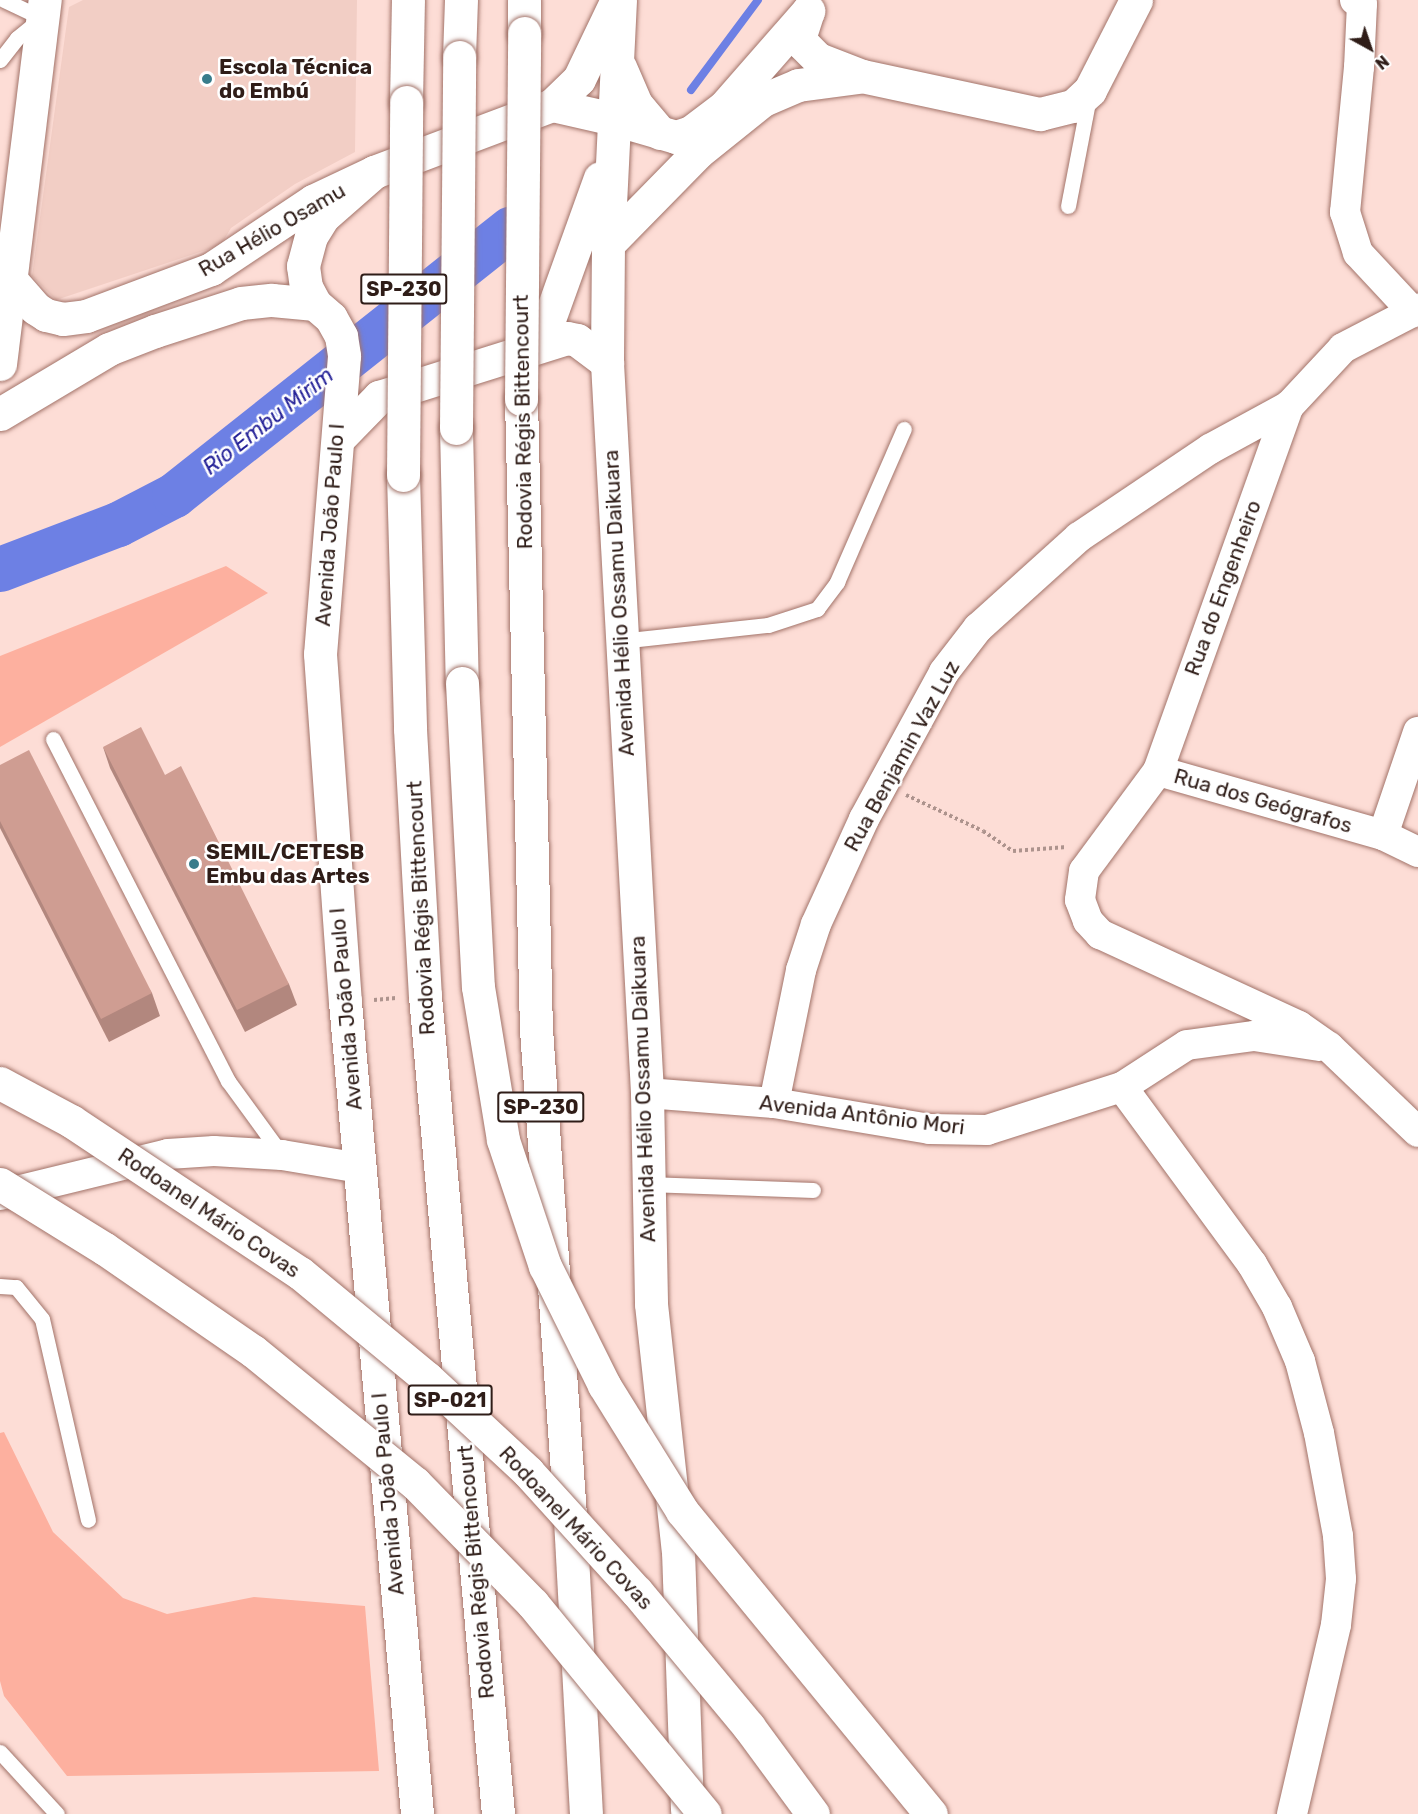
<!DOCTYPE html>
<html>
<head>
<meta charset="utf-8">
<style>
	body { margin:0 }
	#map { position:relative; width:1418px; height:1814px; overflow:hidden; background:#fdddd6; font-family:Rubik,sans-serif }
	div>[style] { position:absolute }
	.built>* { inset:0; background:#f2cec5 }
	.green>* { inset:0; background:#fdb09f }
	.stream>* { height:8px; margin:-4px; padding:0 4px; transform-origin:4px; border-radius:4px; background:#6d80e4 }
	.river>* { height:45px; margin:-22.5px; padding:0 22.5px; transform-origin:22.5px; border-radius:22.5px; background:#6d80e4 }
	.path>* { height:4px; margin-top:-2px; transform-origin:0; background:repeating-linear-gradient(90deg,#ad938d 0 3px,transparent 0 6px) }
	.roads { filter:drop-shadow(0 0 2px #a27369) drop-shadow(0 0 2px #a27369) }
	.lane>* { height:15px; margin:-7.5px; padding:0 7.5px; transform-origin:7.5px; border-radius:7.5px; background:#fff }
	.street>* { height:30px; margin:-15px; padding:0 15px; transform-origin:15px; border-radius:15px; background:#fff }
	.secondary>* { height:33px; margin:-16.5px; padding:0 16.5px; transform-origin:16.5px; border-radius:16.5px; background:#fff }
	.primary>* { height:33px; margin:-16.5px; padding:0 16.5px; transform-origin:16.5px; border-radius:16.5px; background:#fff }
	.highway>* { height:33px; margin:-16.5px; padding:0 16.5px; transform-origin:16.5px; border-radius:16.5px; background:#fff }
	.bridges { filter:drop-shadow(0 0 2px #a27369) drop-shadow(0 0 2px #a27369) }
	.highway-bridge>* { height:33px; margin:-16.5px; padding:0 16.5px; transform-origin:16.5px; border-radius:16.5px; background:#fff }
	.wall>* { inset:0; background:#b2877e }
	.building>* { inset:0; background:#cf9d92 }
	.dots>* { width:16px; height:16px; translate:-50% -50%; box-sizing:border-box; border:3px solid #fff; border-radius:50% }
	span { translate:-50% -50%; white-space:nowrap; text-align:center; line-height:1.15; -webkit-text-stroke:5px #fff; paint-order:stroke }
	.shield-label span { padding:2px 4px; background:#fff; border:2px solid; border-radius:4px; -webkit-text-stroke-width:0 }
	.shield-label { font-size:20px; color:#2f1d18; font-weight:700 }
	.poi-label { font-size:21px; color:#2f1d18; font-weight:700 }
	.left { translate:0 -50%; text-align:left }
	.street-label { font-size:21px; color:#2f1d18 }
	.water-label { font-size:22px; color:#262398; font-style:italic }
	.north { position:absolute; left:1340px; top:18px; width:60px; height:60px; -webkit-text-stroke:4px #fff; paint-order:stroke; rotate:140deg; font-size:16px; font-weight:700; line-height:24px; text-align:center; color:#2f1d18 }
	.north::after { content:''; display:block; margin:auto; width:21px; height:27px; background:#2f1d18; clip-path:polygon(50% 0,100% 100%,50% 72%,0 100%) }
</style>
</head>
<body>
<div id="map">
	<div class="built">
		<i style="clip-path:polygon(83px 0,357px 0,355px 152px,295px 184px,231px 228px,221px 245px,56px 300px,32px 276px,69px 7px)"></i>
	</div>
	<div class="green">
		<i style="clip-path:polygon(226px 566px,268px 593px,0 747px,0 656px)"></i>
		<i style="clip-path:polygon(4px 1432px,53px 1532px,123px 1598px,167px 1614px,254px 1597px,365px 1606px,379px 1771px,67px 1776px,4px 1696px,0 1681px,0 1433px)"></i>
	</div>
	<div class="stream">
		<i style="left:691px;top:90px;width:112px;rotate:-53.3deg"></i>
	</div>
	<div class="river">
		<i style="left:0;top:569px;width:126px;rotate:-20.9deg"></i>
		<i style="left:118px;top:524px;width:63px;rotate:-27.4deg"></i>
		<i style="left:174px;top:495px;width:429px;rotate:-38.4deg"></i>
	</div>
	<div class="path">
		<i style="left:906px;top:795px;width:85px;rotate:25.1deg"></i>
		<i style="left:983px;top:831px;width:36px;rotate:34deg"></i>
		<i style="left:1013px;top:851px;width:54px;rotate:-4.2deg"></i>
		<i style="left:374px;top:1000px;width:22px;rotate:-5deg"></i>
	</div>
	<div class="roads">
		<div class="lane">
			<i style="left:0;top:60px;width:28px;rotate:-52deg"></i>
			<i style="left:17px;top:38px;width:32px;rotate:-39deg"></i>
			<i style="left:42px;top:18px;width:42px;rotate:-154.7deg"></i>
			<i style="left:1068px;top:206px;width:111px;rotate:-79.1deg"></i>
			<i style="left:620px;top:641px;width:149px;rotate:-6.2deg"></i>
			<i style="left:768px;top:625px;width:52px;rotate:-18.1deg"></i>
			<i style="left:817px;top:609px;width:34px;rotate:-53deg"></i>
			<i style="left:837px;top:582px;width:167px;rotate:-66.4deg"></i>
			<i style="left:53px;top:739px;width:384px;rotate:62.9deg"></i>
			<i style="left:228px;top:1081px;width:92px;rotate:53.9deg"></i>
			<i style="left:648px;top:1184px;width:165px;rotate:2.1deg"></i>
			<i style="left:0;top:1286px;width:16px;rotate:4deg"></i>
			<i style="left:16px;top:1287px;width:41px;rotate:50.9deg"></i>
			<i style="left:42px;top:1319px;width:206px;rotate:77.1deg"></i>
			<i style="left:0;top:1752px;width:84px;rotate:47.4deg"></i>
		</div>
		<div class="street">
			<i style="left:1355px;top:0;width:8px;rotate:30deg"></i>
			<i style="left:1362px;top:4px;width:63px;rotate:92.7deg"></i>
			<i style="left:1359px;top:67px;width:146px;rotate:95.5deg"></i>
			<i style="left:1345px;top:212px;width:43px;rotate:72.4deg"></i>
			<i style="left:1358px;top:253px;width:81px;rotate:47deg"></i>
			<i style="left:1158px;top:771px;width:388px;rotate:-70.3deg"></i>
			<i style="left:1383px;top:835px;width:109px;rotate:-71.2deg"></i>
			<i style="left:1418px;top:852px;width:39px;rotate:-154deg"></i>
			<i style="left:1383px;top:835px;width:234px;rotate:-164.1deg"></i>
			<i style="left:1158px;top:771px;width:124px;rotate:126.5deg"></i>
			<i style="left:1084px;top:871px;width:29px;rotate:98deg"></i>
			<i style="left:1080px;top:900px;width:22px;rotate:69deg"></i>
			<i style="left:1088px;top:921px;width:18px;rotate:47deg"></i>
			<i style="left:1100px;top:934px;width:219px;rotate:24.8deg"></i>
			<i style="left:1299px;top:1026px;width:37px;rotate:35deg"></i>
			<i style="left:1329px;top:1047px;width:123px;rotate:43.7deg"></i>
			<i style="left:1122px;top:1087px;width:220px;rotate:53.7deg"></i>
			<i style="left:1252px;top:1264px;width:50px;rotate:59.8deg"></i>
			<i style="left:1277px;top:1307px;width:59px;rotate:66.9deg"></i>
			<i style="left:1300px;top:1361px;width:74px;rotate:75.2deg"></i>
			<i style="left:1319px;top:1433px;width:105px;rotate:79.5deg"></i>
			<i style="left:1338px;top:1536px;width:43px;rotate:86deg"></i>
			<i style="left:1341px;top:1579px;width:46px;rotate:96.2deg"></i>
			<i style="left:1336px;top:1625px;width:194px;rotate:103.1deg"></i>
			<i style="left:647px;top:1093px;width:127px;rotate:4.5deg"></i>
			<i style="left:774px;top:1103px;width:158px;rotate:9.5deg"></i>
			<i style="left:930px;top:1129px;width:57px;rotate:1deg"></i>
			<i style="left:987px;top:1130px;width:142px;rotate:-17.7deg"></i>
			<i style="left:1122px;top:1087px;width:77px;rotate:-32.9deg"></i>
			<i style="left:1187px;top:1045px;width:68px;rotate:-7.7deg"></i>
			<i style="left:1254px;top:1036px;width:66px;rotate:8.7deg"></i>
			<i style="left:774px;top:1103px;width:136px;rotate:-78.5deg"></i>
			<i style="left:801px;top:970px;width:48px;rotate:-71.9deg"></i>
			<i style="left:816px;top:924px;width:115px;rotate:-65.4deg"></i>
			<i style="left:864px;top:819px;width:167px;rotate:-61.4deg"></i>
			<i style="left:944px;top:672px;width:56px;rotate:-52.3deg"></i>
			<i style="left:978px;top:628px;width:136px;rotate:-42deg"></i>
			<i style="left:1079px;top:537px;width:158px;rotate:-33.9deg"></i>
			<i style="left:1210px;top:449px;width:90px;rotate:-28.6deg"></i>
			<i style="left:1289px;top:406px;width:79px;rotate:-47deg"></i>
			<i style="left:1343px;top:348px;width:85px;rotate:-27.5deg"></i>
			<i style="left:0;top:1195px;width:173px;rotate:-13.7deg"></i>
			<i style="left:168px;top:1154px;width:46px;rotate:-3.7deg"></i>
			<i style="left:214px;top:1151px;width:68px;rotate:3.4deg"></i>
			<i style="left:282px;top:1155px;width:79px;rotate:9.5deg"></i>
		</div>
		<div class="secondary">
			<i style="left:808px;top:11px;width:25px;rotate:108deg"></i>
			<i style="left:800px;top:35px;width:9px;rotate:72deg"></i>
			<i style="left:803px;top:44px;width:21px;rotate:45deg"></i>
			<i style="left:818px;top:59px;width:47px;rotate:21.1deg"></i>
			<i style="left:862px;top:76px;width:182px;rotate:12.1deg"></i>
			<i style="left:1040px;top:114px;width:34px;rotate:-14deg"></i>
			<i style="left:1073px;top:106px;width:23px;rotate:-43deg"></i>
			<i style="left:1090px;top:90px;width:101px;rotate:-62.9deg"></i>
			<i style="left:614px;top:119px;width:65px;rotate:16.2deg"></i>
			<i style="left:676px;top:137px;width:16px;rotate:-18deg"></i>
			<i style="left:691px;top:132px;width:41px;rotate:-37.1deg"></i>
			<i style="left:724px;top:107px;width:128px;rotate:-48.8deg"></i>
			<i style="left:608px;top:244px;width:129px;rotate:-45.6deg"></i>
			<i style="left:698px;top:152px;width:83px;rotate:-38.7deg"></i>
			<i style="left:763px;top:100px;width:38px;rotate:-23deg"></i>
			<i style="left:798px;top:85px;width:61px;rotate:-7.6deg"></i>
		</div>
		<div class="primary">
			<i style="left:620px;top:0;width:244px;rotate:92.8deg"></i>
			<i style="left:608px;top:244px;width:119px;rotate:90.5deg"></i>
			<i style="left:607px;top:363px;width:731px;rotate:86.86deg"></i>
			<i style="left:647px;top:1093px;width:211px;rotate:88.9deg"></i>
			<i style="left:651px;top:1304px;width:248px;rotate:83.8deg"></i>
			<i style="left:678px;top:1551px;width:259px;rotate:88deg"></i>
			<i style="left:620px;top:67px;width:40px;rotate:66.6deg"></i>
			<i style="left:636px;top:104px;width:38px;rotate:50deg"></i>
			<i style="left:552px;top:105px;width:37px;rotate:-44deg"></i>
			<i style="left:579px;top:79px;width:83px;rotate:-64.4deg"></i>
			<i style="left:374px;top:172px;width:68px;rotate:138.6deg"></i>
			<i style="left:323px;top:217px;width:22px;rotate:122deg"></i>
			<i style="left:311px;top:236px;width:31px;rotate:105deg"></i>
			<i style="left:303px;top:266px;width:21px;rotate:82deg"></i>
			<i style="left:306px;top:287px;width:19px;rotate:62deg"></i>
			<i style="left:315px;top:304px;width:21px;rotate:41deg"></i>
			<i style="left:331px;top:318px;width:21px;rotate:61deg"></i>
			<i style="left:341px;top:336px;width:20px;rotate:81deg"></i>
			<i style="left:344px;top:356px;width:299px;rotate:94.6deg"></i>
			<i style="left:320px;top:654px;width:349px;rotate:85.9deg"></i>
			<i style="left:345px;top:1002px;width:815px;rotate:84.93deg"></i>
			<i style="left:11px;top:280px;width:37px;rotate:49deg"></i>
			<i style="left:35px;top:308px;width:13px;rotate:32deg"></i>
			<i style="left:46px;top:315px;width:17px;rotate:13deg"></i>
			<i style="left:63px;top:319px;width:23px;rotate:-7deg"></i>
			<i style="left:86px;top:316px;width:134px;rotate:-20.6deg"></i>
			<i style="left:211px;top:269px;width:123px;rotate:-33.7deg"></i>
			<i style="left:313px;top:201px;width:68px;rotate:-25.4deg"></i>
			<i style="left:374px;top:172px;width:190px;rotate:-20.6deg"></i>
			<i style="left:552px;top:105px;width:64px;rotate:12.7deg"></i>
			<i style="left:547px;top:325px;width:156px;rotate:-70.2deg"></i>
			<i style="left:0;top:364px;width:367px;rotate:-83deg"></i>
			<i style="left:0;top:414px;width:127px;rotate:-30.8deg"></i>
			<i style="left:109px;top:349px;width:49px;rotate:-21.4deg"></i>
			<i style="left:155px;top:331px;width:90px;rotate:-18deg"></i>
			<i style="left:241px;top:303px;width:31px;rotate:-6deg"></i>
			<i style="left:272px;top:300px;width:43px;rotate:5.3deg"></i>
			<i style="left:338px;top:439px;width:59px;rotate:-45.7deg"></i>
			<i style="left:379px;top:397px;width:197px;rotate:-17.4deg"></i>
			<i style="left:567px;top:338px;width:10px;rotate:11deg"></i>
			<i style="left:577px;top:340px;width:38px;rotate:37deg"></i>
		</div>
		<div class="highway">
			<i style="left:524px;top:0;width:33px;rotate:90deg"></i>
			<i style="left:459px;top:57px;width:57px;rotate:-88deg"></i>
			<i style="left:406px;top:102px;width:102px;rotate:-88.9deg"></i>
			<i style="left:521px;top:399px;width:630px;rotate:88.64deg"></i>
			<i style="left:536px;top:1029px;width:491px;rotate:86deg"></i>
			<i style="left:570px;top:1519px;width:295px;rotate:86.9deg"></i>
			<i style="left:456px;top:428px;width:255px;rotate:88.7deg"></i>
			<i style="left:403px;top:475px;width:254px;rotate:88.4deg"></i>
			<i style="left:410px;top:729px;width:267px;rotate:86.8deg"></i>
			<i style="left:425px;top:996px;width:821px;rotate:84.9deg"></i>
		</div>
	</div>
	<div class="bridges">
		<div class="highway-bridge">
			<i style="left:521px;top:399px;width:366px;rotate:-89.5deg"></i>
			<i style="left:456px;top:428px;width:371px;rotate:-89.5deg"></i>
			<i style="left:403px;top:475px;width:373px;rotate:-89.5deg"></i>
			<i style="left:462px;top:683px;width:304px;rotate:87deg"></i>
			<i style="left:478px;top:987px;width:155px;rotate:80.7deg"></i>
			<i style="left:503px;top:1140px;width:133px;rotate:71.6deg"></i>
			<i style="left:545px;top:1266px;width:133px;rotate:63.6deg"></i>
			<i style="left:604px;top:1385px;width:148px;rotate:58.2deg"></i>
			<i style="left:682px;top:1511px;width:392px;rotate:50.6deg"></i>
			<i style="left:0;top:1083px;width:81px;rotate:28.2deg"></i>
			<i style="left:71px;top:1121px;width:275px;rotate:33.6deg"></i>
			<i style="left:300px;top:1273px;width:165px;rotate:39.6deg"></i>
			<i style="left:427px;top:1378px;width:138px;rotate:42.9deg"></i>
			<i style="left:528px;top:1472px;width:162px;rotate:47.8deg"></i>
			<i style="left:637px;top:1592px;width:175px;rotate:50.3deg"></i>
			<i style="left:749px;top:1727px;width:108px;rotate:53.7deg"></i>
			<i style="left:0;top:1184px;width:123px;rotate:31.8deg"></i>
			<i style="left:105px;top:1249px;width:180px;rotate:34.6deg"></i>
			<i style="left:253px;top:1351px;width:209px;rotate:39.2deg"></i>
			<i style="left:415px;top:1483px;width:169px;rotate:45.7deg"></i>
			<i style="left:533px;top:1604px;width:271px;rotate:50.7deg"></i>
		</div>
	</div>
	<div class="wall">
		<i style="clip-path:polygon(103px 747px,289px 984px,297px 1005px,245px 1032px,110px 768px)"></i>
		<i style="clip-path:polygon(0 765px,152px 993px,160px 1016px,109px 1042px,0 828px)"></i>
	</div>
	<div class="building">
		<i style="clip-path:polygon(141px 727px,165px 775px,181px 766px,289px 984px,237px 1010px,103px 747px)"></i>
		<i style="clip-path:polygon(29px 750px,152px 993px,101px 1019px,0 821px,0 765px)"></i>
	</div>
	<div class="dots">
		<i style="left:207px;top:79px;background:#387c8b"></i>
		<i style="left:194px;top:864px;background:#387c8b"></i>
	</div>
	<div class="shield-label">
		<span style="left:404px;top:289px">SP-230</span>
		<span style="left:541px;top:1107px">SP-230</span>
		<span style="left:450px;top:1400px">SP-021</span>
	</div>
	<div class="poi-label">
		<span class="left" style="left:219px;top:79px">Escola Técnica<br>do Embú</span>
		<span class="left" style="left:206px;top:864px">SEMIL/CETESB<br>Embu das Artes</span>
	</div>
	<div class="street-label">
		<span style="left:272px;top:230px;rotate:-30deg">Rua Hélio Osamu</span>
		<span style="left:523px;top:422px;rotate:-91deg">Rodovia Régis Bittencourt</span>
		<span style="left:330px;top:525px;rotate:-86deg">Avenida João Paulo I</span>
		<span style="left:1223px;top:588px;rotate:-70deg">Rua do Engenheiro</span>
		<span style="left:619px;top:603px;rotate:-93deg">Avenida Hélio Ossamu Daikuara</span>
		<span style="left:902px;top:756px;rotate:-61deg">Rua Benjamin Vaz Luz</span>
		<span style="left:1263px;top:801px;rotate:16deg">Rua dos Geógrafos</span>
		<span style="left:421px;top:908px;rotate:-93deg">Rodovia Régis Bittencourt</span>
		<span style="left:346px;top:1009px;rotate:-95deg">Avenida João Paulo I</span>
		<span style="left:643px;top:1089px;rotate:-92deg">Avenida Hélio Ossamu Daikuara</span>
		<span style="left:862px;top:1115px;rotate:7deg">Avenida Antônio Mori</span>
		<span style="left:209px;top:1213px;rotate:34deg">Rodoanel Mário Covas</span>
		<span style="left:388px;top:1494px;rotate:-95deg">Avenida João Paulo I</span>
		<span style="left:576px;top:1528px;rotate:47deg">Rodoanel Mário Covas</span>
		<span style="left:476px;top:1572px;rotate:-95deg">Rodovia Régis Bittencourt</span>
	</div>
	<div class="water-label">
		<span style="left:268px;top:421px;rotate:-38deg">Rio Embu Mirim</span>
	</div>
	<div class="north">N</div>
</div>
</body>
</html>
